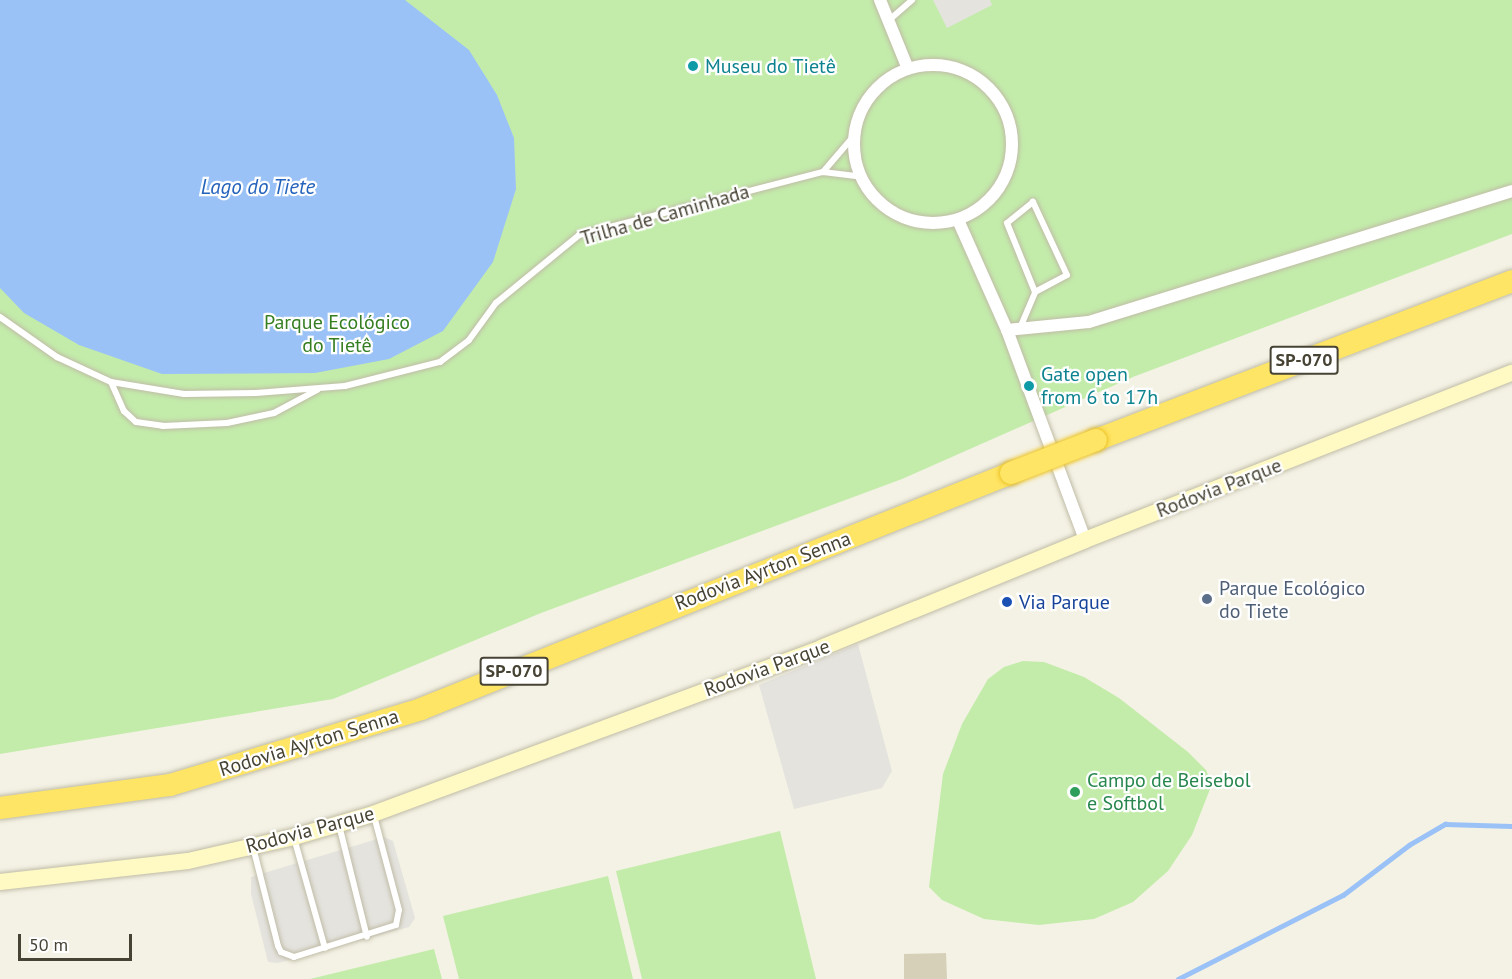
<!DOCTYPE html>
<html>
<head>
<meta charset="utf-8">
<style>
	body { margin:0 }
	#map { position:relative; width:1512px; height:979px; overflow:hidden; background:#f4f2e5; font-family:"PT Sans",sans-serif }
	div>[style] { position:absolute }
	.green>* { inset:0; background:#c3ecaa }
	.parking>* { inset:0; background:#e4e3de }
	.water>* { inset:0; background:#9bc2f7 }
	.stream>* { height:4.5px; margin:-2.25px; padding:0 2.25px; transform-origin:2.25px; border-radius:2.25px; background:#9bc2f7 }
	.building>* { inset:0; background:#d7d0b9 }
	.roads { filter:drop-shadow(0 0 2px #c0bca7) drop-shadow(0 0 2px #c0bca7) }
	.lane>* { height:6px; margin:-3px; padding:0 3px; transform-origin:3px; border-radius:3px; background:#fff }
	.street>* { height:12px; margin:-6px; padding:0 6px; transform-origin:6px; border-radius:6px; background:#fff }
	.street>.ring { margin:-6px; padding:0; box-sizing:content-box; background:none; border:12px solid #fff; border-radius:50% }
	.secondary>* { height:16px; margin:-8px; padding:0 8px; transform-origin:8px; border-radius:8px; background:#fffac4 }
	.highway>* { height:22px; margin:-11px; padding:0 11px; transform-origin:11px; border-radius:11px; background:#ffe565 }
	.bridges { filter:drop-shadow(0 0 2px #ebc328) drop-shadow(0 0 2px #ebc328) }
	.highway-bridge>* { height:22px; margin:-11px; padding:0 11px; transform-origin:11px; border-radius:11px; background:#ffe565 }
	.dots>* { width:16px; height:16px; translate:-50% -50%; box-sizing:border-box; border:3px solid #fff; border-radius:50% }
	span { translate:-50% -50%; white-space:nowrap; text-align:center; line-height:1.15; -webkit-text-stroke:4.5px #fff; paint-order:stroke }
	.shield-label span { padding:2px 4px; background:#fff; border:2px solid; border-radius:4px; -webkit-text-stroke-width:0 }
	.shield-label { font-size:18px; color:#474334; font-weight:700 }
	.culture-label { font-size:20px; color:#0d838f }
	.left { translate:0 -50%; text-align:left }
	.street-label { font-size:20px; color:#474334 }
	.park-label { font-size:20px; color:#367e22 }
	.service-label { font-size:20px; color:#4e5e75 }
	.transit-label { font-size:20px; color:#164399 }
	.leisure-label { font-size:20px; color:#27864d }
	.water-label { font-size:21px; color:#2463bc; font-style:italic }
	.scale { position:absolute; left:18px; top:934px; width:114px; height:27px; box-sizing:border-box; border:3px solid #474334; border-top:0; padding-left:8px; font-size:18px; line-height:21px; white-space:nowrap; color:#474334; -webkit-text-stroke:4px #fff; paint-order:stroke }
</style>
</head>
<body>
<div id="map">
	<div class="green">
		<i style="clip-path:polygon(0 0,1512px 0,1512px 234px,1133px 377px,902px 479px,541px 613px,333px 699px,0 754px)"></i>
		<i style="clip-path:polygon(1023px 661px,1044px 662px,1084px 677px,1119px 698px,1188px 752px,1206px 770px,1212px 784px,1192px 835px,1168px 871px,1133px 902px,1094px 919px,1039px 925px,984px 919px,942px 900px,929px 887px,943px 774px,962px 724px,988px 679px,1004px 667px)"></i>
		<i style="clip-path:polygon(780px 831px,816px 979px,642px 979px,616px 871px)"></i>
		<i style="clip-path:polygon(608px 876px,633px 979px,459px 979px,443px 916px)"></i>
		<i style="clip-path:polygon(434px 949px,442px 979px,310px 979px)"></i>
	</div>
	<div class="parking">
		<i style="clip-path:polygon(933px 0,990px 0,992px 5px,947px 28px)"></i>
		<i style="clip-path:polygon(858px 644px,892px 771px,882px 788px,794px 809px,759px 685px)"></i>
		<i style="clip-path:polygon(384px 837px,393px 841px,415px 918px,409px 927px,278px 963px,268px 962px,251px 894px,251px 877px)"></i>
	</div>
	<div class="water">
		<i style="clip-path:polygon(0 0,405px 0,469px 50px,497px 95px,514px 138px,516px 189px,493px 262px,443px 331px,389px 359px,315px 373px,162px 374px,79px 345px,24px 313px,0 288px)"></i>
	</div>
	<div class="stream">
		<i style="left:1178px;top:979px;width:185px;rotate:-27deg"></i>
		<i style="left:1343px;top:895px;width:83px;rotate:-37.1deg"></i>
		<i style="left:1409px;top:845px;width:42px;rotate:-30.3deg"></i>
		<i style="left:1445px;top:824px;width:67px;rotate:1.7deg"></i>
	</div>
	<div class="building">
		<i style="clip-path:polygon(946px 953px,947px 979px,904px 979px,904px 954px)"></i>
	</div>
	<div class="roads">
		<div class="lane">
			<i style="left:888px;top:21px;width:32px;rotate:-41deg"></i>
			<i style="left:823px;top:172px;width:46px;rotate:-49.4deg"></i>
			<i style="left:0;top:317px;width:70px;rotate:35.1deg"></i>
			<i style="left:57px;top:357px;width:60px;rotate:24.8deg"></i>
			<i style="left:111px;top:382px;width:74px;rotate:9.3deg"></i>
			<i style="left:184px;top:394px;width:72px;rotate:-0.8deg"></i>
			<i style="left:256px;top:393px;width:89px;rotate:-4.5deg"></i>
			<i style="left:345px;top:386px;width:98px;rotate:-14.2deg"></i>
			<i style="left:440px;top:362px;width:36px;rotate:-37deg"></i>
			<i style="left:469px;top:340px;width:46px;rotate:-53.9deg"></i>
			<i style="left:496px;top:303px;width:107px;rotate:-39.3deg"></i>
			<i style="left:579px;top:235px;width:252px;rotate:-14.5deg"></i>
			<i style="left:823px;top:172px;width:35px;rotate:7deg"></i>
			<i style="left:1020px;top:328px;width:39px;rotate:-67deg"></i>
			<i style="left:1035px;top:292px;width:36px;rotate:-28deg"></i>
			<i style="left:1067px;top:275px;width:81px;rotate:-115deg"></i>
			<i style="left:1033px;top:202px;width:33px;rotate:141deg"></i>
			<i style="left:1007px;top:223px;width:74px;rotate:67.9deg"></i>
			<i style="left:111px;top:382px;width:32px;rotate:66deg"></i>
			<i style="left:124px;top:411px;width:16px;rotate:43deg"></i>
			<i style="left:136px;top:422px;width:27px;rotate:8deg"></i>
			<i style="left:163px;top:426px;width:64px;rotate:-2.7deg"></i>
			<i style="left:227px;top:423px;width:48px;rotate:-12deg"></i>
			<i style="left:274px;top:413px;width:49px;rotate:-28.1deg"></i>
			<i style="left:339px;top:825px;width:115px;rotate:76deg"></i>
			<i style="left:294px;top:838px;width:114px;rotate:74.3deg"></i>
			<i style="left:253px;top:847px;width:102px;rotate:75.8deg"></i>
			<i style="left:278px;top:946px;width:7px;rotate:63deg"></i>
			<i style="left:281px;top:952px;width:14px;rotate:21deg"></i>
			<i style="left:294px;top:957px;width:107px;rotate:-17.4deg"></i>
			<i style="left:396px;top:925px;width:15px;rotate:-79deg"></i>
			<i style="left:399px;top:910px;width:97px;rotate:-104.9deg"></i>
		</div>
		<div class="street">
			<i style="left:880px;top:0;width:74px;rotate:67.9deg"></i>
			<i class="ring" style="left:854px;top:65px;width:146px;height:146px"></i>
			<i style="left:958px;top:220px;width:120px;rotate:66deg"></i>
			<i style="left:1007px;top:330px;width:224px;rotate:69.6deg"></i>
			<i style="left:1007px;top:330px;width:82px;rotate:-5.6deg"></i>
			<i style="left:1089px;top:322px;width:443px;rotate:-17.2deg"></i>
		</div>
		<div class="secondary">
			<i style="left:0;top:882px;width:189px;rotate:-6.4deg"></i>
			<i style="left:188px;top:861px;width:109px;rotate:-12.8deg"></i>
			<i style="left:294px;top:837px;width:82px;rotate:-16.2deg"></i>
			<i style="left:373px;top:814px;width:478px;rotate:-20.3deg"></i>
			<i style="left:821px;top:648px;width:285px;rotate:-22.2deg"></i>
			<i style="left:1085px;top:540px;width:458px;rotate:-21.4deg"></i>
		</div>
		<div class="highway">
			<i style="left:1096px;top:440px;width:445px;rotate:-20.9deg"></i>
			<i style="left:0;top:808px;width:172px;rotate:-7.7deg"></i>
			<i style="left:170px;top:785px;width:262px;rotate:-16.8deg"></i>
			<i style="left:421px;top:709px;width:635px;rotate:-21.8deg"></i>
		</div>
	</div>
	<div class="bridges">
		<div class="highway-bridge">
			<i style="left:1011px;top:473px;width:91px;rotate:-21.2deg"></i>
		</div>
	</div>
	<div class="dots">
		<i style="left:693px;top:66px;background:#0f9aa8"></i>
		<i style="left:1029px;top:386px;background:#0f9aa8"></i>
		<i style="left:1207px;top:599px;background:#5c6f8a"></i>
		<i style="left:1007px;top:602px;background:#1a4fb4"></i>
		<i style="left:1075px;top:792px;background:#2e9e5b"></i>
	</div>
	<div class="shield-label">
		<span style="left:1304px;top:360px">SP-070</span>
		<span style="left:514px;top:671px">SP-070</span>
	</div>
	<div class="culture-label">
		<span class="left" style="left:705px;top:66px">Museu do Tietê</span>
		<span class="left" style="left:1041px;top:386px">Gate open<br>from 6 to 17h</span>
	</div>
	<div class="street-label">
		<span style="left:665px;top:215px;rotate:-16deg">Trilha de Caminhada</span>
		<span style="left:1219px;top:488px;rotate:-21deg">Rodovia Parque</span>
		<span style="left:763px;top:571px;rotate:-21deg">Rodovia Ayrton Senna</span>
		<span style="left:767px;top:668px;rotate:-20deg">Rodovia Parque</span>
		<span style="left:309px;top:743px;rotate:-17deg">Rodovia Ayrton Senna</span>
		<span style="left:310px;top:830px;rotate:-15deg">Rodovia Parque</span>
	</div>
	<div class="park-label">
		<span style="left:337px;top:334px">Parque Ecológico<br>do Tietê</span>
	</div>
	<div class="service-label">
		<span class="left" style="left:1219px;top:600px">Parque Ecológico<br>do Tiete</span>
	</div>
	<div class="transit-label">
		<span class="left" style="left:1019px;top:602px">Via Parque</span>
	</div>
	<div class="leisure-label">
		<span class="left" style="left:1087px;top:792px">Campo de Beisebol<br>e Softbol</span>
	</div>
	<div class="water-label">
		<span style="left:258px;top:187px">Lago do Tiete</span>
	</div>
	<div class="scale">50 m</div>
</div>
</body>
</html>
